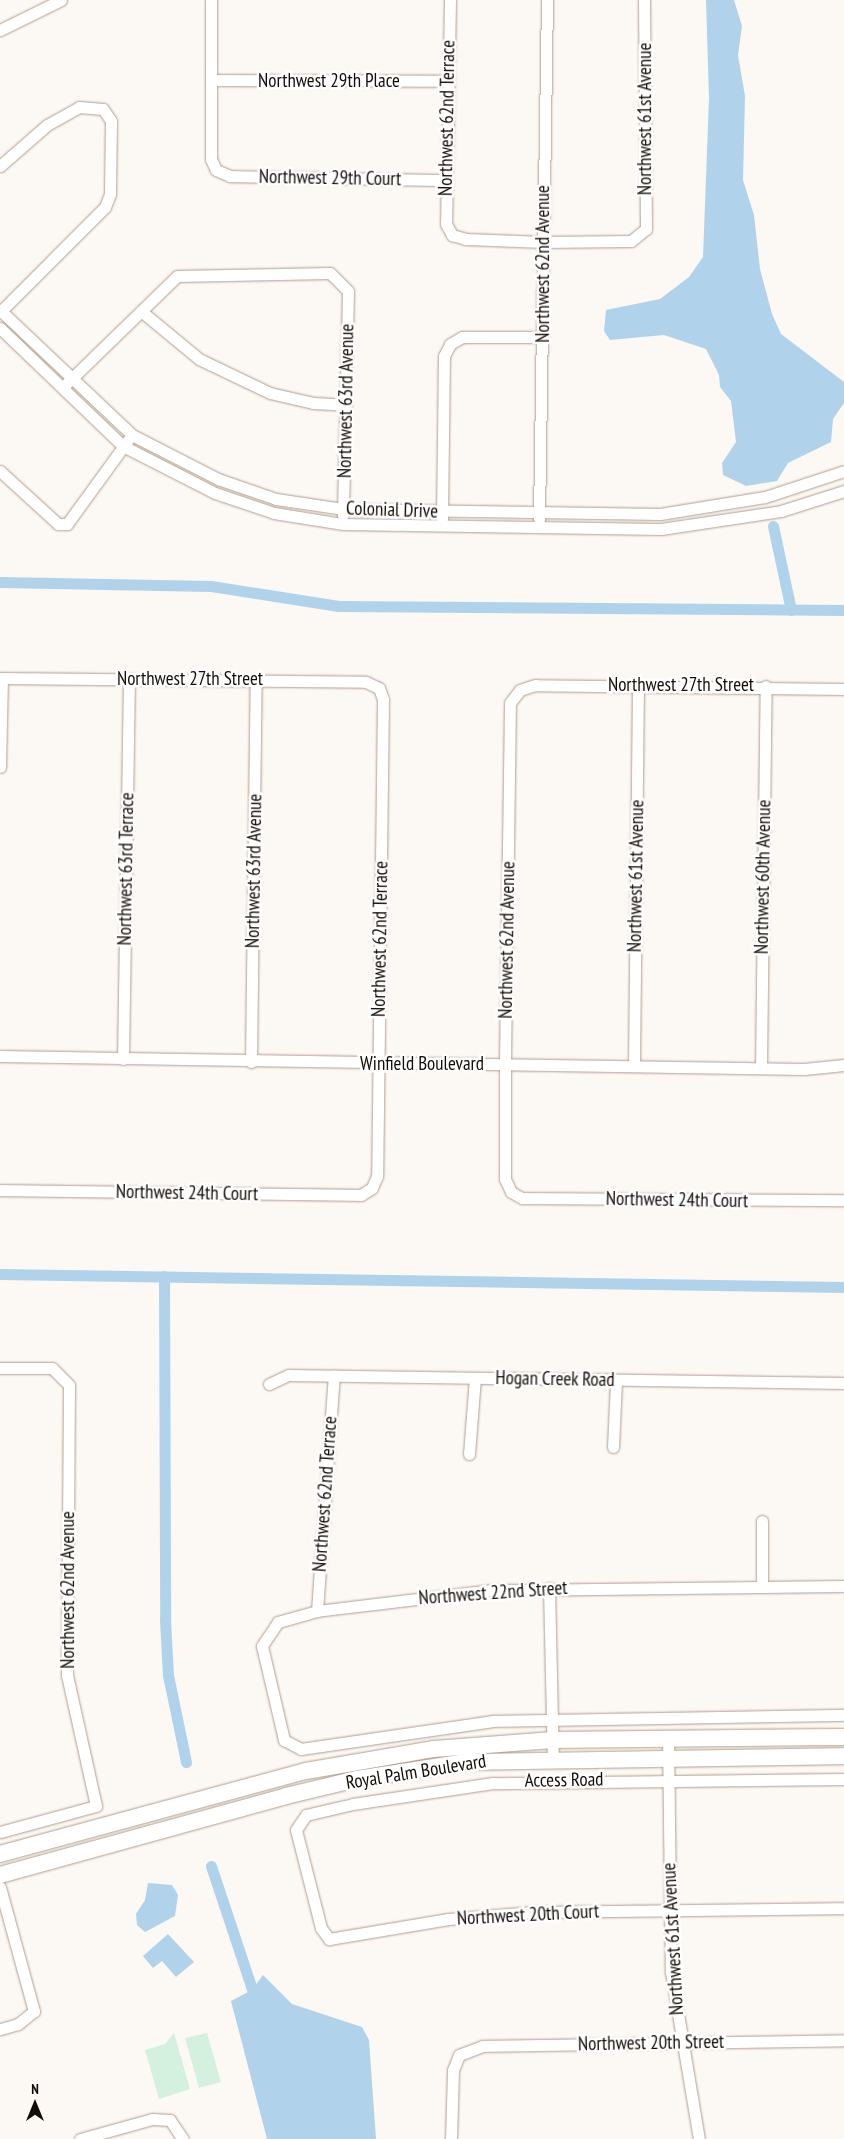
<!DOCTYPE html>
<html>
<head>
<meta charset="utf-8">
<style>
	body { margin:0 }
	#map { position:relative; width:844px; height:2139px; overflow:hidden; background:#fcf8f4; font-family:"PT Sans Narrow",sans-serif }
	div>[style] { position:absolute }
	.green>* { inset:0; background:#d4f0df }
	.water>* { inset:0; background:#b0d3eb }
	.canal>* { height:11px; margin:-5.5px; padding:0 5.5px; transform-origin:5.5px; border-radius:5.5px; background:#b0d3eb }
	.roads { filter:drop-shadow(0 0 1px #b19d8c) drop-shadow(0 0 1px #b19d8c) }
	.minor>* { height:11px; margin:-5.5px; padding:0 5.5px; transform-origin:5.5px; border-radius:5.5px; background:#fff }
	.secondary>* { height:16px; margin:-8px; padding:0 8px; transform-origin:8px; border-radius:8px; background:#fff }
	span { translate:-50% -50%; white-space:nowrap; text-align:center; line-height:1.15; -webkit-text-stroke:5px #fff; paint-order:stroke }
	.street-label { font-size:19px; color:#130c06 }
	.north { position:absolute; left:10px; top:2079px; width:50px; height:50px; -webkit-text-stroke:4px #fff; paint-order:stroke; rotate:0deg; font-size:14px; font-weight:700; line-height:20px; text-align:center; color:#130c06 }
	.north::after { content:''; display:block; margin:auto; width:18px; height:22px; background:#130c06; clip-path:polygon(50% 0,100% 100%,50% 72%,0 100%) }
</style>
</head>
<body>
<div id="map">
	<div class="green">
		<i style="clip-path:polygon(174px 2033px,190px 2089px,159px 2099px,145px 2050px,165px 2044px)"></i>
		<i style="clip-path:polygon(207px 2033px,221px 2082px,199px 2088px,185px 2038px)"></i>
	</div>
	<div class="water">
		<i style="clip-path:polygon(706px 0,734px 0,742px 26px,738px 55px,745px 96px,743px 180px,754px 215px,760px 269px,772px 314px,781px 334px,844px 382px,844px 403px,833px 419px,831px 442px,788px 463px,777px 481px,746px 486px,723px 475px,722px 463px,736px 442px,731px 401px,720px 387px,719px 375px,706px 349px,664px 335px,610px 340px,604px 331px,606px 310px,660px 299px,689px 277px,703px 257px,709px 98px)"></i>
		<i style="clip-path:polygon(148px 1883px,172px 1885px,178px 1895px,175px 1916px,145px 1932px,137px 1925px,136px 1914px,145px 1900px)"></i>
		<i style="clip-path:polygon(168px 1934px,194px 1962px,176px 1977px,162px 1961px,153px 1968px,143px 1956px)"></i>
		<i style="clip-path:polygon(263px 1975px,292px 2004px,362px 2027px,369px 2040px,376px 2139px,267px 2139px,231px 2001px,252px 1990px)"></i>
	</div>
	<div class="canal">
		<i style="left:773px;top:526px;width:86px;rotate:77.9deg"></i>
		<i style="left:0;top:582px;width:211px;rotate:1.1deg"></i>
		<i style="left:211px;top:586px;width:129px;rotate:8.9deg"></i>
		<i style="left:338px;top:606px;width:506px;rotate:0.45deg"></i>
		<i style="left:0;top:1274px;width:844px;rotate:0.88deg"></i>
		<i style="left:164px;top:1276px;width:344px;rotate:89.8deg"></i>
		<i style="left:165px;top:1620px;width:55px;rotate:86.9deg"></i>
		<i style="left:168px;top:1675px;width:89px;rotate:78.3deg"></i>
		<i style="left:211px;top:1866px;width:145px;rotate:71.6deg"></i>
	</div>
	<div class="roads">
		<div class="minor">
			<i style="left:211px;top:0;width:159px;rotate:90deg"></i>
			<i style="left:211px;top:159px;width:12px;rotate:66deg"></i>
			<i style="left:216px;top:170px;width:15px;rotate:23deg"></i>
			<i style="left:230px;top:176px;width:216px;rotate:1.1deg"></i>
			<i style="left:450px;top:0;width:224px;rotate:91deg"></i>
			<i style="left:446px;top:224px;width:13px;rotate:61deg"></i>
			<i style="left:452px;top:235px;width:15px;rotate:16deg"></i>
			<i style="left:466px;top:239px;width:77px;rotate:2.2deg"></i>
			<i style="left:543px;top:242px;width:88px;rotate:-0.7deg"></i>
			<i style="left:631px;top:241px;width:19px;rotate:-39deg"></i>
			<i style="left:646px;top:229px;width:229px;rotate:-90.5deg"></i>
			<i style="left:0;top:30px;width:68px;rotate:-26.2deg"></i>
			<i style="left:211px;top:80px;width:237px;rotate:0.2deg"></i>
			<i style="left:0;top:166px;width:62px;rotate:-41.1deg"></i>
			<i style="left:47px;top:125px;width:37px;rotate:-29deg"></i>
			<i style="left:79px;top:107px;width:24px;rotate:5deg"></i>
			<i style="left:103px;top:109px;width:14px;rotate:56deg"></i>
			<i style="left:111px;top:121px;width:73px;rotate:90.8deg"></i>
			<i style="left:110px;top:194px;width:14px;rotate:111deg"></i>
			<i style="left:105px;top:207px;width:148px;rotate:135deg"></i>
			<i style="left:0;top:310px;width:182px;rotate:43.4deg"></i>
			<i style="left:132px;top:435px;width:97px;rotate:27.1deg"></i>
			<i style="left:218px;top:479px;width:61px;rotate:19deg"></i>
			<i style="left:276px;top:499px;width:69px;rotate:8.4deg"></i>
			<i style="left:344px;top:509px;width:316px;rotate:0.9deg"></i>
			<i style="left:660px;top:514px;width:106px;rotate:-9.2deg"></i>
			<i style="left:765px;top:497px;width:83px;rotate:-18.2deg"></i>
			<i style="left:141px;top:311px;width:75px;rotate:39.6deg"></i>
			<i style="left:199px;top:359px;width:79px;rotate:25.6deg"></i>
			<i style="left:270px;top:393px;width:44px;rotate:13.1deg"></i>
			<i style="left:313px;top:403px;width:33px;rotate:3deg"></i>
			<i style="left:0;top:328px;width:170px;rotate:43.8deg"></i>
			<i style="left:123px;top:446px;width:103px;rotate:27.1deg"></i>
			<i style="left:215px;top:493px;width:62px;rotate:18.7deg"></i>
			<i style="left:274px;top:513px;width:70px;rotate:9.1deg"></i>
			<i style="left:343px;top:524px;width:318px;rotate:0.9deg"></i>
			<i style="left:661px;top:529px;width:121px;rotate:-8.5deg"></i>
			<i style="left:781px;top:511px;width:66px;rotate:-17.6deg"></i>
			<i style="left:66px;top:384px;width:155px;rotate:-44.2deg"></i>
			<i style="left:177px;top:276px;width:153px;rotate:-1.1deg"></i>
			<i style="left:330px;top:273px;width:25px;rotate:45deg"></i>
			<i style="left:348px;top:291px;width:224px;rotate:91.3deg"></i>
			<i style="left:0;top:471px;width:79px;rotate:42.4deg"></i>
			<i style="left:58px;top:524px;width:9px"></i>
			<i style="left:67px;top:524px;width:104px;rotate:-54deg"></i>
			<i style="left:442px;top:519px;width:163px;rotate:-89.3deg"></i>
			<i style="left:444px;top:356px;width:13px;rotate:-63deg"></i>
			<i style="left:450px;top:344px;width:14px;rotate:-30deg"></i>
			<i style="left:462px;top:337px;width:81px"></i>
			<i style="left:539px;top:519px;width:519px;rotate:-89.12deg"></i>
			<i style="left:0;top:678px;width:366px;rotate:0.6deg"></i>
			<i style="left:366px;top:682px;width:14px;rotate:25deg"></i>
			<i style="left:379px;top:688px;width:12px;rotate:70deg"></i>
			<i style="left:383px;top:699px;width:477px;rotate:90.7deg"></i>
			<i style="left:377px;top:1176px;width:13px;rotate:113deg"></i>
			<i style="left:372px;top:1188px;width:13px;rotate:148deg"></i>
			<i style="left:361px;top:1195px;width:361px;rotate:-179.2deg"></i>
			<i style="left:844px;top:689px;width:309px;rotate:-179.3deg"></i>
			<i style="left:535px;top:685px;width:16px;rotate:162deg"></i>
			<i style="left:520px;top:690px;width:16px;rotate:128deg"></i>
			<i style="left:510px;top:703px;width:362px;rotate:90.8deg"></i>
			<i style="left:505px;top:1065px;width:114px;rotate:90deg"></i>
			<i style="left:505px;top:1179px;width:14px;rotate:65deg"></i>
			<i style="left:511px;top:1192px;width:13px;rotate:29deg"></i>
			<i style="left:522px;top:1198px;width:322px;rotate:0.4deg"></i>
			<i style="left:0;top:767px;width:89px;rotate:-88.7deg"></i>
			<i style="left:0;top:1056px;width:804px;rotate:0.93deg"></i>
			<i style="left:804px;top:1069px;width:40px;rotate:-5.7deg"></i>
			<i style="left:123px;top:1059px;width:380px;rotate:-89.1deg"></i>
			<i style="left:251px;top:1062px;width:383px;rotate:-89.3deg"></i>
			<i style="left:634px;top:1065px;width:379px;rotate:-89.4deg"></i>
			<i style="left:761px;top:1068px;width:382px;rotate:-89.3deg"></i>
			<i style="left:0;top:1368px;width:52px"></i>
			<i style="left:52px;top:1368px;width:24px;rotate:45deg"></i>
			<i style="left:69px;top:1385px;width:290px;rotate:90.4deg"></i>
			<i style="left:67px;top:1675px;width:134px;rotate:77.5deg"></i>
			<i style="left:96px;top:1806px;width:99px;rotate:164.8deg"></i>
			<i style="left:269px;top:1384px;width:21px;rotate:-25deg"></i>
			<i style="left:288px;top:1375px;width:556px;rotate:0.82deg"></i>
			<i style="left:613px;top:1447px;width:67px;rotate:-87.4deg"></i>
			<i style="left:469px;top:1454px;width:76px;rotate:-85.5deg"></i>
			<i style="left:762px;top:1521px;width:65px;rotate:90deg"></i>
			<i style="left:844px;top:1586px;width:352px;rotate:179.3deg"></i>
			<i style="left:492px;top:1590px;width:176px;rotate:173.2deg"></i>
			<i style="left:317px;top:1611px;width:41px;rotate:164.2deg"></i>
			<i style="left:278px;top:1622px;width:29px;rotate:124deg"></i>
			<i style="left:262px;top:1646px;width:97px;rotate:76.8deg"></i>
			<i style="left:284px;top:1740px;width:19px;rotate:28deg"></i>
			<i style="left:301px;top:1749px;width:194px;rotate:-8.3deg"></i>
			<i style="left:493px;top:1721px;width:351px;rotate:-1deg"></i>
			<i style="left:549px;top:1588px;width:170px;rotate:88.7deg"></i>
			<i style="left:317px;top:1611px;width:236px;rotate:-85.9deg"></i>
			<i style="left:668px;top:1738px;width:234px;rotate:89.3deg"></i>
			<i style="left:671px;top:1972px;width:169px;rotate:80.5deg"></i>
			<i style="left:844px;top:1779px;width:351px;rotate:179.3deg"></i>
			<i style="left:493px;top:1783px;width:142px;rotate:171.5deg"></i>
			<i style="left:353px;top:1804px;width:48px;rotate:166.8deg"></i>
			<i style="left:306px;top:1815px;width:18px;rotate:124deg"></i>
			<i style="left:296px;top:1830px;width:101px;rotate:75.7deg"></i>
			<i style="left:321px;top:1928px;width:14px;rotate:54deg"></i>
			<i style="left:329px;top:1939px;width:121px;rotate:-9.5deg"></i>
			<i style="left:448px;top:1919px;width:85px;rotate:-4.7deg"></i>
			<i style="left:533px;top:1912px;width:311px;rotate:-0.7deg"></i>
			<i style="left:0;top:1887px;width:129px;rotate:74.7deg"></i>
			<i style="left:34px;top:2011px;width:21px;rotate:141deg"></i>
			<i style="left:18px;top:2024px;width:19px;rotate:164deg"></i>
			<i style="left:80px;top:2139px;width:75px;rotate:-15.5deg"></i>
			<i style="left:152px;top:2119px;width:18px;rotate:3deg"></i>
			<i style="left:170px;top:2120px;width:23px;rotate:56deg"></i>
			<i style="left:451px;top:2139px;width:69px;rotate:-88.3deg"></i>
			<i style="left:453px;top:2070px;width:16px;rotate:-68deg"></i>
			<i style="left:459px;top:2055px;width:25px;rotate:-21deg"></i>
			<i style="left:482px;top:2046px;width:362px;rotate:-0.9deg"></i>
		</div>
		<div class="secondary">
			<i style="left:0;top:1854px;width:317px;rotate:-15.2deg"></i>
			<i style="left:306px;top:1771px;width:130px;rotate:-9.8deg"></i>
			<i style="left:434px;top:1749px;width:119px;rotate:-4.3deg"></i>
			<i style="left:553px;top:1740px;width:291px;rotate:-0.6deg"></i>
			<i style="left:0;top:1875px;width:297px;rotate:-15.4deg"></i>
			<i style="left:286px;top:1796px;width:73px;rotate:-13.5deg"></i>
			<i style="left:357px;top:1779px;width:111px;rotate:-8.8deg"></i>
			<i style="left:467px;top:1762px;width:377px;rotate:-0.9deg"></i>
		</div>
	</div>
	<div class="street-label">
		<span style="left:329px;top:81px">Northwest 29th Place</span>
		<span style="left:447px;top:118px;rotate:-89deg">Northwest 62nd Terrace</span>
		<span style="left:645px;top:119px;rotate:-90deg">Northwest 61st Avenue</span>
		<span style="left:330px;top:178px;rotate:1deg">Northwest 29th Court</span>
		<span style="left:543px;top:264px;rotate:-90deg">Northwest 62nd Avenue</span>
		<span style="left:346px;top:401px;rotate:-89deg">Northwest 63rd Avenue</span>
		<span style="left:392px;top:510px;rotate:2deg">Colonial Drive</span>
		<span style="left:190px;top:679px">Northwest 27th Street</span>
		<span style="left:681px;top:685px">Northwest 27th Street</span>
		<span style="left:126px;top:869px;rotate:-89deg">Northwest 63rd Terrace</span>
		<span style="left:254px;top:871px;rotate:-89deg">Northwest 63rd Avenue</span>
		<span style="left:636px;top:876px;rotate:-89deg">Northwest 61st Avenue</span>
		<span style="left:763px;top:877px;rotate:-89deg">Northwest 60th Avenue</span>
		<span style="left:380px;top:939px;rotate:-89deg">Northwest 62nd Terrace</span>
		<span style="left:507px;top:940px;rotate:-89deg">Northwest 62nd Avenue</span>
		<span style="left:422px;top:1064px">Winfield Boulevard</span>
		<span style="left:187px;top:1193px;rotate:1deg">Northwest 24th Court</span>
		<span style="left:677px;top:1200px;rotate:1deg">Northwest 24th Court</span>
		<span style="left:555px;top:1379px;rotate:1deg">Hogan Creek Road</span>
		<span style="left:325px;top:1494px;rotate:-86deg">Northwest 62nd Terrace</span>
		<span style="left:68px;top:1590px;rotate:-90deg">Northwest 62nd Avenue</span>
		<span style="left:493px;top:1593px;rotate:-4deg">Northwest 22nd Street</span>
		<span style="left:416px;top:1772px;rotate:-9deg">Royal Palm Boulevard</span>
		<span style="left:564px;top:1780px;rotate:-1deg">Access Road</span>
		<span style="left:528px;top:1915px;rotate:-3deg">Northwest 20th Court</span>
		<span style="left:673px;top:1939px;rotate:-93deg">Northwest 61st Avenue</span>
		<span style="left:651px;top:2043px;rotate:-1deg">Northwest 20th Street</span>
	</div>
	<div class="north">N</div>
</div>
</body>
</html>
